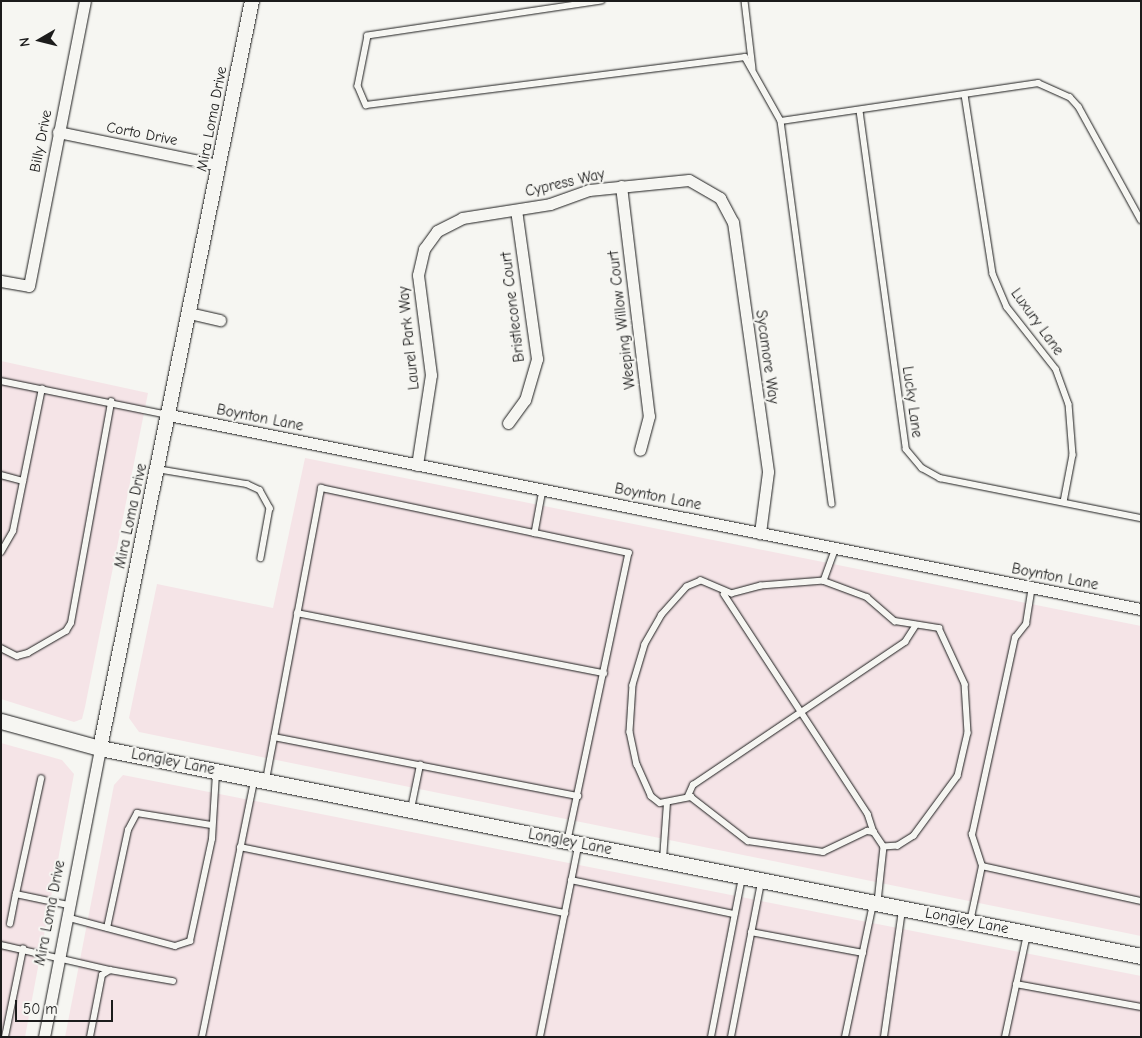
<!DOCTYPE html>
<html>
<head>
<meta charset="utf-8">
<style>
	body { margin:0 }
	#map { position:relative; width:1142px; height:1038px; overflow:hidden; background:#f6f6f2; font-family:"Comic Neue",sans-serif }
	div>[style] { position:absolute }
	.built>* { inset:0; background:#f5e4e7 }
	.roads { filter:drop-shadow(0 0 1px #1c1c1c) drop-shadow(0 0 1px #1c1c1c) }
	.service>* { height:5.5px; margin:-2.75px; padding:0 2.75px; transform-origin:2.75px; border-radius:2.75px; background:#f6f6f2 }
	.minor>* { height:11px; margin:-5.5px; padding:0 5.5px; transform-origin:5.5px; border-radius:5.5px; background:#f6f6f2 }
	.tertiary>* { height:14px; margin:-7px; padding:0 7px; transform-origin:7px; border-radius:7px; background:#f6f6f2 }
	.secondary>* { height:15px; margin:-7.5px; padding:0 7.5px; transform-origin:7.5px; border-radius:7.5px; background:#f6f6f2 }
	span { translate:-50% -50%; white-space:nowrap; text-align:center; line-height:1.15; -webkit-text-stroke:4px #f6f6f2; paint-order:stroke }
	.street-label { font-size:15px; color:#1c1c1c }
	.frame { position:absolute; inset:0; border:2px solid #1c1c1c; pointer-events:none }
	.north { position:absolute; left:15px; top:15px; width:50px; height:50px; -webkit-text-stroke:4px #f6f6f2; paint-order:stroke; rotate:262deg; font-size:14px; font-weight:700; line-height:20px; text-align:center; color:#1c1c1c }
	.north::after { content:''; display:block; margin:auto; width:18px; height:22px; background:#1c1c1c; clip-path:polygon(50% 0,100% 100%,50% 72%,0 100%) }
	.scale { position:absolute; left:15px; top:1000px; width:98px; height:22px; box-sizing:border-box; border:2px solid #1c1c1c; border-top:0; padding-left:6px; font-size:15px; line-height:18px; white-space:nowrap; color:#1c1c1c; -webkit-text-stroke:4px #f6f6f2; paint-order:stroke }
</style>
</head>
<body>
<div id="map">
	<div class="built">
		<i style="clip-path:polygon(1px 361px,148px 393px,85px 707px,82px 719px,74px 722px,1px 699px)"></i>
		<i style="clip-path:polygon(305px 458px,1141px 626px,1141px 936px,139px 732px,129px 718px,157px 584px,273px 608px)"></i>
		<i style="clip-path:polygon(1px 743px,62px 760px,74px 774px,25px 1037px,1px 1037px)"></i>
		<i style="clip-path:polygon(123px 775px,1141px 976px,1141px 1037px,65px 1037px,114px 785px)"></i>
	</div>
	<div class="roads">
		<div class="service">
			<i style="left:602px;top:1px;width:237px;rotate:171.5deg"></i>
			<i style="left:368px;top:36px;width:51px;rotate:101.3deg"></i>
			<i style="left:358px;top:86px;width:21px;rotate:67deg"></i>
			<i style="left:366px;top:105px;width:382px;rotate:-7.2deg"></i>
			<i style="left:745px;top:57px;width:73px;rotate:60.6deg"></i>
			<i style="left:781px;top:121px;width:386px;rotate:82.4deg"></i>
			<i style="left:745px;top:1px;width:68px;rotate:83.3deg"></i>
			<i style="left:965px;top:95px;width:181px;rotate:81.1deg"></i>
			<i style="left:993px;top:274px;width:36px;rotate:67deg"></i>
			<i style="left:1007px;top:307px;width:79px;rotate:51.7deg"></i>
			<i style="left:1056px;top:369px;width:37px;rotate:70deg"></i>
			<i style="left:1069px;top:404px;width:51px;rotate:85.5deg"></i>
			<i style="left:1073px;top:455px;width:48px;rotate:100.8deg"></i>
			<i style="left:860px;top:111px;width:341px;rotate:82.2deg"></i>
			<i style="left:906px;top:449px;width:25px;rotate:50deg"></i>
			<i style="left:922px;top:468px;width:21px;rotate:29deg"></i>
			<i style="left:940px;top:478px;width:205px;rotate:11.3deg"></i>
			<i style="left:781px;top:121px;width:260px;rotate:-8.4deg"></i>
			<i style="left:1038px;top:83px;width:35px;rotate:24deg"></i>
			<i style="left:1070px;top:97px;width:13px;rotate:48deg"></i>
			<i style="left:1079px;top:107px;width:129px;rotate:61.2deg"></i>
			<i style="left:1px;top:381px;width:170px;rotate:11.5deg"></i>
			<i style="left:157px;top:469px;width:91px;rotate:9.5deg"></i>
			<i style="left:247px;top:484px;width:14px;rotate:25deg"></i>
			<i style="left:260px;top:490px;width:21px;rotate:61deg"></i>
			<i style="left:270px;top:508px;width:51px;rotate:100.2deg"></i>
			<i style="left:1px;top:475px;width:23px;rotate:15deg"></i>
			<i style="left:543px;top:490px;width:44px;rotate:100.5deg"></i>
			<i style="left:535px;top:533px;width:96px;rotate:12deg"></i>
			<i style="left:629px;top:553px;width:294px;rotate:102deg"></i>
			<i style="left:836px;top:548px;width:35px;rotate:110deg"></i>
			<i style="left:824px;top:581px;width:63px;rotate:175.5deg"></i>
			<i style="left:761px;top:586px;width:30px;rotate:165deg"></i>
			<i style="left:732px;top:594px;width:34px;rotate:-157deg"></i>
			<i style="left:701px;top:581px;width:15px;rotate:157deg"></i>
			<i style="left:687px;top:587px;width:38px;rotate:132deg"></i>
			<i style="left:662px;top:615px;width:34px;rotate:120deg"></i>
			<i style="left:645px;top:645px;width:42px;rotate:106.7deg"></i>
			<i style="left:633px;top:685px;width:47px;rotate:93.7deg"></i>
			<i style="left:630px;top:732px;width:33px;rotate:78deg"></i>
			<i style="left:637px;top:764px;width:35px;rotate:66deg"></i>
			<i style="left:651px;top:796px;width:11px;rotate:38deg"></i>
			<i style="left:660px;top:803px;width:32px;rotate:-11deg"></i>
			<i style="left:691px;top:797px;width:72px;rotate:37.7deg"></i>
			<i style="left:748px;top:841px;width:76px;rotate:8.3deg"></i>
			<i style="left:823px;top:852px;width:49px;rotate:-25.5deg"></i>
			<i style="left:867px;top:831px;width:7px;rotate:8deg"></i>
			<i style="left:874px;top:832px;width:18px;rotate:56deg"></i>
			<i style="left:884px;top:847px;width:55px;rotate:96.2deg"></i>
			<i style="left:1px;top:552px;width:24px;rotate:-60deg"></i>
			<i style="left:13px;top:531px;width:145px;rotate:-78.5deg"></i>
			<i style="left:824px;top:581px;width:46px;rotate:20.4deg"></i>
			<i style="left:867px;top:597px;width:37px;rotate:41deg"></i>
			<i style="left:895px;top:621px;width:45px;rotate:9deg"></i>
			<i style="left:939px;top:628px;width:62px;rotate:65.1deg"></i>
			<i style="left:965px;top:684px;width:49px;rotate:86.5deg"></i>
			<i style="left:968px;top:733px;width:44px;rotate:103.1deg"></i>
			<i style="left:958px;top:776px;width:74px;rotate:126.3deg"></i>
			<i style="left:914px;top:836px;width:19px;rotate:148deg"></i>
			<i style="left:898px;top:846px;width:14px;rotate:176deg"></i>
			<i style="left:724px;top:594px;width:263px;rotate:56.8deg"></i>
			<i style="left:868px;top:814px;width:19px;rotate:72deg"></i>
			<i style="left:297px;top:613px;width:313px;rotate:11.1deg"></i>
			<i style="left:1px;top:648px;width:18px;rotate:27deg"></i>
			<i style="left:17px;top:656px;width:11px;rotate:-15deg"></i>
			<i style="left:28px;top:653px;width:44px;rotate:-30.1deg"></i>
			<i style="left:66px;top:631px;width:9px;rotate:-58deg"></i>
			<i style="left:71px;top:623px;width:225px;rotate:-79.7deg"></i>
			<i style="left:274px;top:737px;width:310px;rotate:11deg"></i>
			<i style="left:266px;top:780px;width:297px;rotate:-79.3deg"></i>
			<i style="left:321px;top:488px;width:219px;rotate:11.9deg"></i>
			<i style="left:688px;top:796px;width:12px;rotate:-66deg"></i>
			<i style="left:693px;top:785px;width:256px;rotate:-34deg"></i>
			<i style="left:905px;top:642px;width:20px;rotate:-57deg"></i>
			<i style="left:411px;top:809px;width:45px;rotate:-78.4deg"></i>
			<i style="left:240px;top:847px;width:332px;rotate:11.5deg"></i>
			<i style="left:663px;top:860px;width:57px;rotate:-86deg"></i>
			<i style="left:982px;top:866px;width:163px;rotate:12.4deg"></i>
			<i style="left:571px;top:880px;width:167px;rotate:11.8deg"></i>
			<i style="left:16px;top:894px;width:118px;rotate:-77.7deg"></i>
			<i style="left:66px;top:917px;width:113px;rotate:14.9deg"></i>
			<i style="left:175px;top:946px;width:16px;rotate:-18deg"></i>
			<i style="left:190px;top:941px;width:104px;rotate:-77.8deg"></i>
			<i style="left:212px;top:839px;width:66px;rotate:-86.5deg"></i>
			<i style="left:970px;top:922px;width:57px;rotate:-77.9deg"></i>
			<i style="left:982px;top:866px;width:33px;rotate:-108deg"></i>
			<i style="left:972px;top:835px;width:202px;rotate:-77.7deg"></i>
			<i style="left:1015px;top:638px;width:18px;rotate:-52deg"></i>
			<i style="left:1026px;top:624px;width:36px;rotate:-81deg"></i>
			<i style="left:10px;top:924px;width:31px;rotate:-79deg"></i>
			<i style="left:16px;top:894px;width:53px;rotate:11.9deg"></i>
			<i style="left:107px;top:928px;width:100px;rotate:-77.9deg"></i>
			<i style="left:128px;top:830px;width:19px;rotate:-62deg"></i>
			<i style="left:137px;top:813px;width:75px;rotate:9.2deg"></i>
			<i style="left:751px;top:932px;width:114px;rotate:10.6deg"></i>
			<i style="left:1px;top:945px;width:112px;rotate:12.9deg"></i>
			<i style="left:1016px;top:984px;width:127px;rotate:10.4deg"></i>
			<i style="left:5px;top:1037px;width:90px;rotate:-78.4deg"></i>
			<i style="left:90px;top:1037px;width:63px;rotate:-79deg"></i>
			<i style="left:102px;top:975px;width:9px;rotate:-32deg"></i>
			<i style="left:110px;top:970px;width:64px;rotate:9.9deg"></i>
			<i style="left:202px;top:1037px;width:261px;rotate:-78.5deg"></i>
			<i style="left:540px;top:1037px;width:195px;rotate:-78.7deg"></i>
			<i style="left:711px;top:1037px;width:163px;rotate:-79deg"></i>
			<i style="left:731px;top:1037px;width:158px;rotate:-79deg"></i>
			<i style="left:845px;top:1037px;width:136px;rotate:-78.1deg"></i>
			<i style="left:884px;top:1037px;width:128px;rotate:-81.9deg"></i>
			<i style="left:1005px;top:1037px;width:105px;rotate:-77.9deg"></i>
		</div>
		<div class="minor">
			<i style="left:58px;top:132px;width:164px;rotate:11.6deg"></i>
			<i style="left:621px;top:186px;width:232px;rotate:83.1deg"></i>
			<i style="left:649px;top:416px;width:35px;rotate:105deg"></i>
			<i style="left:1px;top:281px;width:28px;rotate:10deg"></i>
			<i style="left:29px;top:286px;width:290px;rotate:-78.9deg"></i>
			<i style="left:189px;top:313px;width:32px;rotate:13deg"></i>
			<i style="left:169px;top:415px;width:991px;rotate:11.29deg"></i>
			<i style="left:508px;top:423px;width:29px;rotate:-54deg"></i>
			<i style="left:525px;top:400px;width:43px;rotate:-73.7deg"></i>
			<i style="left:537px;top:359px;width:150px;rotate:-98deg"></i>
			<i style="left:417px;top:465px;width:91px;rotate:-81.2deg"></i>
			<i style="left:431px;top:375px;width:101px;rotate:-97.4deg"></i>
			<i style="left:418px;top:275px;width:27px;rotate:-77deg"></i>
			<i style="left:424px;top:249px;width:22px;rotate:-54deg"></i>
			<i style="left:437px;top:231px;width:28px;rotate:-27deg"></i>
			<i style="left:462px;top:218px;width:89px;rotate:-9deg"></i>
			<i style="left:550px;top:204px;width:41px;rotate:-19.7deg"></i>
			<i style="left:589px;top:190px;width:100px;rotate:-5.7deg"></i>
			<i style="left:689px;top:180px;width:36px;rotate:30deg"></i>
			<i style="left:720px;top:198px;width:27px;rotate:62deg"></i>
			<i style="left:733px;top:222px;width:252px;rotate:82deg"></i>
			<i style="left:768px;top:472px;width:62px;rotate:97.5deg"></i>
			<i style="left:44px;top:1037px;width:294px;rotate:-79deg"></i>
		</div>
		<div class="tertiary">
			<i style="left:100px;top:748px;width:762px;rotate:-78.5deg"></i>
		</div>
		<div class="secondary">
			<i style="left:1px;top:721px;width:103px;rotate:15.3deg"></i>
			<i style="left:100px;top:748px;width:1062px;rotate:11.3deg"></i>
		</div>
	</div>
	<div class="street-label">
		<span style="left:212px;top:119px;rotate:-79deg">Mira Loma Drive</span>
		<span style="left:142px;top:134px;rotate:11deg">Corto Drive</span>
		<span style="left:41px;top:141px;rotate:-79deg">Billy Drive</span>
		<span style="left:565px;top:183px;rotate:-13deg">Cypress Way</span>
		<span style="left:513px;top:307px;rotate:-97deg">Bristlecone Court</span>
		<span style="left:622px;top:320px;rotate:-97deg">Weeping Willow Court</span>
		<span style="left:1037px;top:322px;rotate:54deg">Luxury Lane</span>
		<span style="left:409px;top:338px;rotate:-96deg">Laurel Park Way</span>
		<span style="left:767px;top:357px;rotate:82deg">Sycamore Way</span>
		<span style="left:912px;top:402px;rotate:82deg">Lucky Lane</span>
		<span style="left:260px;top:418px;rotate:11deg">Boynton Lane</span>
		<span style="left:658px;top:497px;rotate:11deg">Boynton Lane</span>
		<span style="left:131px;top:516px;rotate:-78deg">Mira Loma Drive</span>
		<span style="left:1055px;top:577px;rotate:11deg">Boynton Lane</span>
		<span style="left:173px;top:762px;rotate:11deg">Longley Lane</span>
		<span style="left:570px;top:842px;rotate:11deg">Longley Lane</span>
		<span style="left:50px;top:913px;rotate:-79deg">Mira Loma Drive</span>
		<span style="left:967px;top:921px;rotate:11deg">Longley Lane</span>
	</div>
	<div class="frame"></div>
	<div class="north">N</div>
	<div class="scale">50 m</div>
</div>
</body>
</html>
